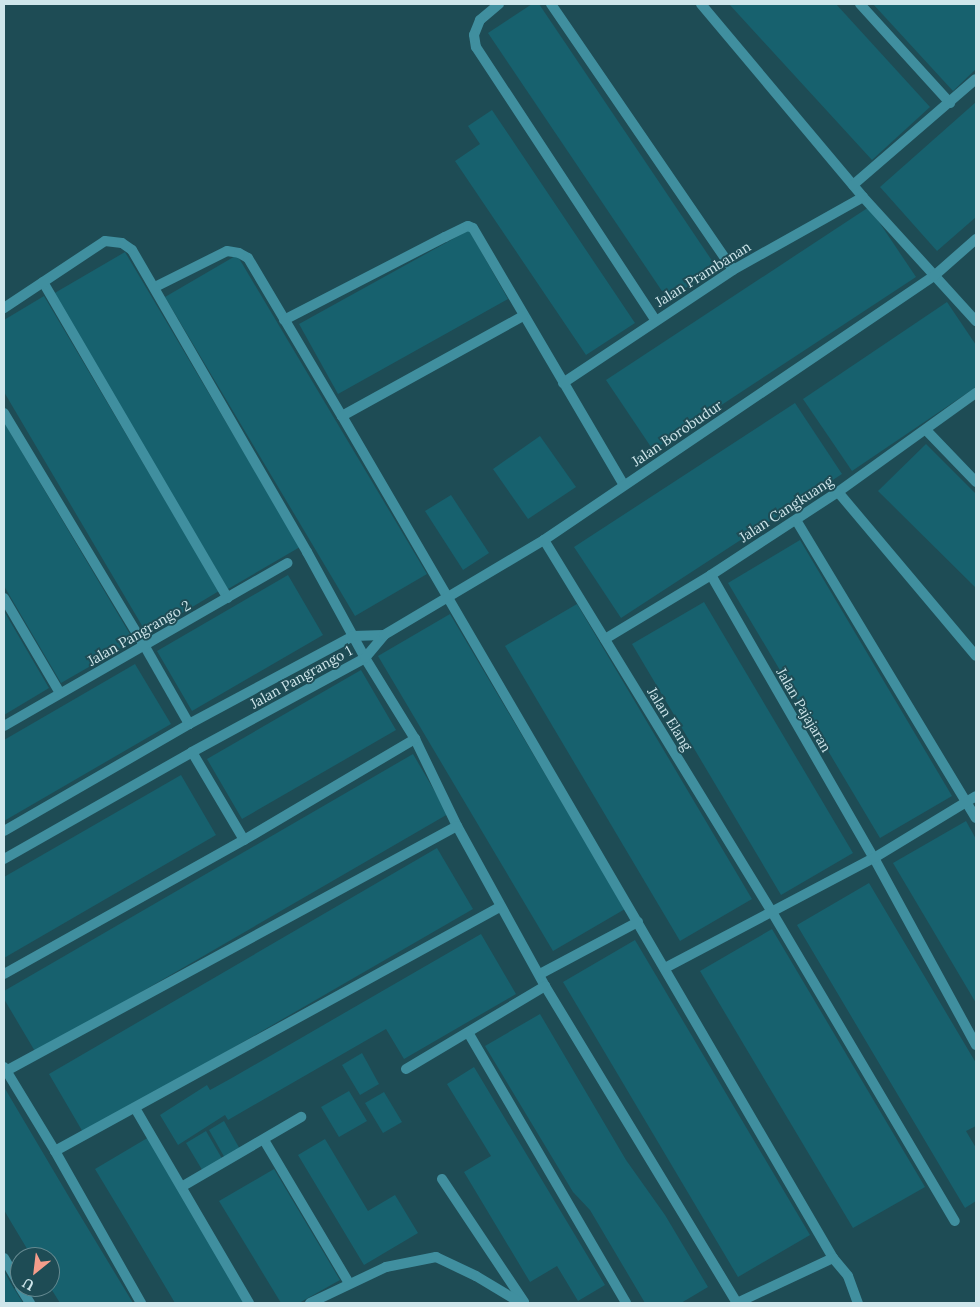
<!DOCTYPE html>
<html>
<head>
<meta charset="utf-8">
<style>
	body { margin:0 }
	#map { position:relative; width:980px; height:1307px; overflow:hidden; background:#1e4c55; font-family:Lora,serif }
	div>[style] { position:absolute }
	.building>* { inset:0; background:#17616e }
	.street>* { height:10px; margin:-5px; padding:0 5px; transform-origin:5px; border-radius:5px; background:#408f9f }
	span { translate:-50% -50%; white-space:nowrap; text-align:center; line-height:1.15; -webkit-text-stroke:4px #1e4c55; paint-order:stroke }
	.street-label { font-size:14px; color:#cfe6eb }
	.frame { position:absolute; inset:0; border:5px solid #cfe6eb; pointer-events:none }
	.north { position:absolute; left:10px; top:1247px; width:50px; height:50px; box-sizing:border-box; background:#1e4c55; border:1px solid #658a91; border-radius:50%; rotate:209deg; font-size:14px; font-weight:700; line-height:20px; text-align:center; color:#cfe6eb }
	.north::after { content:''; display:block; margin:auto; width:18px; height:22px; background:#f49d8b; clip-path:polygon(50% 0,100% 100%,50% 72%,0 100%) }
</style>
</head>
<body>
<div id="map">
	<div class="building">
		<i style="clip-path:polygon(532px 4px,539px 4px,717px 268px,668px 300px,488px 33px)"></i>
		<i style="clip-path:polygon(729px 4px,836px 4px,930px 107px,872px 160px)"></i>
		<i style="clip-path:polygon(873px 4px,976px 4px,976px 69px,953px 91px)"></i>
		<i style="clip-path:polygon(976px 102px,976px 217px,937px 251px,880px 187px)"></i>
		<i style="clip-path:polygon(492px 110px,635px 323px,586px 355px,455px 161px,480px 144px,468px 126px)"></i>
		<i style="clip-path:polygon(869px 207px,916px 277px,653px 450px,606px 380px)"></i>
		<i style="clip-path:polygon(469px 230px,508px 299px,338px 394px,299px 324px)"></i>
		<i style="clip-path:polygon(125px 252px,300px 547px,228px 589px,53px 294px)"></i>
		<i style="clip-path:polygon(237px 255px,427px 574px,355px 616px,165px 297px)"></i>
		<i style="clip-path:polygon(44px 296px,219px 591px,147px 634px,4px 392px,4px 320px)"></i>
		<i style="clip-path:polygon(947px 302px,976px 345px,976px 387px,852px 471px,803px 399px)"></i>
		<i style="clip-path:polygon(795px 403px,842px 474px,621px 618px,574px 547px)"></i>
		<i style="clip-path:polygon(4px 422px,134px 641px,61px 683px,4px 586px)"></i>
		<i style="clip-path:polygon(540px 436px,576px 487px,528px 519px,493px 469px)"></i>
		<i style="clip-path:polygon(926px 444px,976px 494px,976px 588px,878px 491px)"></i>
		<i style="clip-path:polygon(451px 495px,489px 553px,463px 570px,425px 511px)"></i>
		<i style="clip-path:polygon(800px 540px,952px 796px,880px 838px,728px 583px)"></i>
		<i style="clip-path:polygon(288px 575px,323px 635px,192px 711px,157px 651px)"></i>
		<i style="clip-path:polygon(704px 602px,853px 853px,781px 895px,632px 644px)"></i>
		<i style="clip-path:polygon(577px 604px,752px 899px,680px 941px,505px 646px)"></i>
		<i style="clip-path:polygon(4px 611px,49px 688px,4px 715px)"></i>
		<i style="clip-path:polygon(450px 614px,625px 909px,553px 951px,378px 656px)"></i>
		<i style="clip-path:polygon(135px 664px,171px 724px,4px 821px,4px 740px)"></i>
		<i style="clip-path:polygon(361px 670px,396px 730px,242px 819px,207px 759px)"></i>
		<i style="clip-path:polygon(413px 754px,448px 814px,36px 1053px,4px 999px,4px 991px)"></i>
		<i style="clip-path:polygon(181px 775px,216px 835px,4px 958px,4px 877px)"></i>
		<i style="clip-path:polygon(966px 821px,976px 839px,976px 1003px,893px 863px)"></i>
		<i style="clip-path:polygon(437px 848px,473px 909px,84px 1134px,49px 1074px)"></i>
		<i style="clip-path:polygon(869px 883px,976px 1063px,976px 1126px,966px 1131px,976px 1148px,976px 1201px,965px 1208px,797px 925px)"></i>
		<i style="clip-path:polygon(772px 929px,925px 1187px,853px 1228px,700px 971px)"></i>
		<i style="clip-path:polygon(481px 934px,516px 994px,404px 1059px,386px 1029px,228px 1120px,225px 1115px,178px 1145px,160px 1115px,207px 1085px,210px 1090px,230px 1079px)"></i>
		<i style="clip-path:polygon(635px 940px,810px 1235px,738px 1277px,563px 982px)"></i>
		<i style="clip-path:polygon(540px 1014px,626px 1160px,665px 1215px,708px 1287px,681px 1303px,645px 1303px,590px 1210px,573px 1192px,485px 1046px)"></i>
		<i style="clip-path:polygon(362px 1053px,379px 1084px,360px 1095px,342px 1065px)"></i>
		<i style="clip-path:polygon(474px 1067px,605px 1285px,578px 1301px,557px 1266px,530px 1282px,464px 1172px,491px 1156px,447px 1084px)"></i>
		<i style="clip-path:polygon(4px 1087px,75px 1207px,133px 1303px,60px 1303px,50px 1287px,50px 1257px,32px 1257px,11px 1222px,4px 1210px)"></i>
		<i style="clip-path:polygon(349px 1091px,367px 1121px,339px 1137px,321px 1107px)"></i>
		<i style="clip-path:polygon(384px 1092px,402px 1122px,383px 1133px,365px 1103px)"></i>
		<i style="clip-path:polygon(224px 1121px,241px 1151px,226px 1160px,209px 1130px)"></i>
		<i style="clip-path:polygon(206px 1131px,224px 1162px,204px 1173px,186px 1143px)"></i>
		<i style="clip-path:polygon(149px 1137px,248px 1303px,175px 1303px,127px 1222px,95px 1169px)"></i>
		<i style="clip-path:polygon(325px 1139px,368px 1211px,395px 1195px,418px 1233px,364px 1265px,298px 1155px)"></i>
		<i style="clip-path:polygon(274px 1169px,340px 1280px,299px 1303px,281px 1303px,219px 1201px)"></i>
		<i style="clip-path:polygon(4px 1271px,13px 1287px,23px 1303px,4px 1303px)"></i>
	</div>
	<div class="street">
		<i style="left:499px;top:4px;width:25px;rotate:140deg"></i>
		<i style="left:480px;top:20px;width:16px;rotate:112deg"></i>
		<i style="left:474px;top:35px;width:12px;rotate:81deg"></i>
		<i style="left:476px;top:47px;width:326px;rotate:56.7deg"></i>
		<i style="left:551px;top:4px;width:322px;rotate:55.6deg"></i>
		<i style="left:701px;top:4px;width:252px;rotate:50deg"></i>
		<i style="left:863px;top:197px;width:168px;rotate:47.7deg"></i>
		<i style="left:860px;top:4px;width:134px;rotate:47.7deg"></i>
		<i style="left:853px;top:185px;width:162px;rotate:-40.8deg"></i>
		<i style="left:43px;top:282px;width:366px;rotate:59.7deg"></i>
		<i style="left:155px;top:287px;width:80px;rotate:-26.6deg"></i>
		<i style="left:227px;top:251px;width:12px;rotate:9deg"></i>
		<i style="left:239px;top:253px;width:10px;rotate:29deg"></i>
		<i style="left:248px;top:258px;width:184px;rotate:59.3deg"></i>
		<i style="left:342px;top:416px;width:975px;rotate:59.75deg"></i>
		<i style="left:833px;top:1258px;width:23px;rotate:50deg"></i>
		<i style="left:848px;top:1276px;width:29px;rotate:70deg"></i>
		<i style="left:4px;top:308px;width:121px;rotate:-33.6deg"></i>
		<i style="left:105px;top:241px;width:17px;rotate:7deg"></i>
		<i style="left:122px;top:243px;width:12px;rotate:35deg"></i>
		<i style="left:132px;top:250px;width:349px;rotate:59.9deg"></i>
		<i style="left:307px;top:552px;width:121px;rotate:61.3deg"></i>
		<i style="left:365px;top:658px;width:95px;rotate:58.3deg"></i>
		<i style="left:415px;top:739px;width:97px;rotate:64.2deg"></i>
		<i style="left:457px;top:826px;width:183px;rotate:61.2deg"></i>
		<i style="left:545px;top:986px;width:371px;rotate:58.8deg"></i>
		<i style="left:737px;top:1303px;width:106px;rotate:-25.1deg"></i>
		<i style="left:284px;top:320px;width:181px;rotate:-27.3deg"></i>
		<i style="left:445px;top:237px;width:25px;rotate:-26deg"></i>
		<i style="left:468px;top:226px;width:5px;rotate:22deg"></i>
		<i style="left:473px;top:228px;width:298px;rotate:59.6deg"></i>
		<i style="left:563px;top:383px;width:204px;rotate:-33.6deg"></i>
		<i style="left:733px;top:270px;width:149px;rotate:-29.3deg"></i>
		<i style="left:4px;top:413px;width:271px;rotate:58.9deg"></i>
		<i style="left:144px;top:645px;width:91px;rotate:60.3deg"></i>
		<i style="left:342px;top:416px;width:207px;rotate:-28.9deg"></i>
		<i style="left:926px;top:430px;width:72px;rotate:46.1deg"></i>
		<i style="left:838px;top:492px;width:214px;rotate:49.9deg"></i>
		<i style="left:796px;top:520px;width:348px;rotate:58.9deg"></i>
		<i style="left:544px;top:540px;width:436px;rotate:58.5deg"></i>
		<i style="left:772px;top:912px;width:359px;rotate:59.4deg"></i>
		<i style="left:711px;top:575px;width:327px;rotate:60.1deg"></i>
		<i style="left:874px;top:858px;width:213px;rotate:61.4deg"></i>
		<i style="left:4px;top:598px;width:110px;rotate:59.5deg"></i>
		<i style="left:605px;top:639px;width:124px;rotate:-31.1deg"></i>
		<i style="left:711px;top:575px;width:152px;rotate:-33.2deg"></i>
		<i style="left:838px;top:492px;width:170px;rotate:-35.7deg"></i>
		<i style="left:4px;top:726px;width:327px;rotate:-29.9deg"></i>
		<i style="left:192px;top:752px;width:102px;rotate:59.4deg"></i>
		<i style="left:4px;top:831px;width:214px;rotate:-30deg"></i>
		<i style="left:189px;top:724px;width:186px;rotate:-28.2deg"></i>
		<i style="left:353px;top:636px;width:31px;rotate:-2deg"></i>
		<i style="left:4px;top:859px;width:216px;rotate:-29.6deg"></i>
		<i style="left:192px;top:752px;width:197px;rotate:-28.5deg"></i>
		<i style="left:365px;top:658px;width:30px;rotate:-50deg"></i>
		<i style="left:384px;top:635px;width:186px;rotate:-30.7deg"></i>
		<i style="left:544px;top:540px;width:471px;rotate:-34.1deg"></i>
		<i style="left:934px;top:276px;width:56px;rotate:-41.4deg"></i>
		<i style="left:665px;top:968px;width:236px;rotate:-27.8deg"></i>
		<i style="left:874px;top:858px;width:119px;rotate:-31.3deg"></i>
		<i style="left:4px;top:974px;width:275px;rotate:-29.2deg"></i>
		<i style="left:244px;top:840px;width:199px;rotate:-30.6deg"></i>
		<i style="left:540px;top:974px;width:111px;rotate:-28deg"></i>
		<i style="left:469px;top:1034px;width:311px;rotate:59.7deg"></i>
		<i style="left:4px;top:1067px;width:98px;rotate:58.7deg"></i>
		<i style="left:55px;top:1151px;width:175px;rotate:60.5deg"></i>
		<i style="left:406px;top:1069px;width:162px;rotate:-30.8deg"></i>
		<i style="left:6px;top:1071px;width:513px;rotate:-28.51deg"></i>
		<i style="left:135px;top:1108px;width:226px;rotate:59.7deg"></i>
		<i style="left:264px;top:1140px;width:166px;rotate:59.3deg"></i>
		<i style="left:55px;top:1151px;width:508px;rotate:-28.74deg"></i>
		<i style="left:442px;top:1179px;width:148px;rotate:56.3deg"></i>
		<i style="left:183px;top:1186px;width:137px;rotate:-30.3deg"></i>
		<i style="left:4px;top:1258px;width:32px;rotate:60deg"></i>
		<i style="left:20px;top:1287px;width:19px;rotate:58deg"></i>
		<i style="left:310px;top:1303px;width:84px;rotate:-25.3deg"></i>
		<i style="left:386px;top:1267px;width:51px;rotate:-11.3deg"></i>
		<i style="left:436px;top:1257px;width:44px;rotate:25.4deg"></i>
		<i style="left:476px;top:1276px;width:52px;rotate:31deg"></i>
	</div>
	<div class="street-label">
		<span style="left:703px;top:274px;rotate:-32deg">Jalan Prambanan</span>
		<span style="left:677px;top:433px;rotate:-34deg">Jalan Borobudur</span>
		<span style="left:786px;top:509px;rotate:-33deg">Jalan Cangkuang</span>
		<span style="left:139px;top:633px;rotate:-30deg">Jalan Pangrango 2</span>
		<span style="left:301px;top:677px;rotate:-29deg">Jalan Pangrango 1</span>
		<span style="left:804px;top:710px;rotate:60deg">Jalan Pajajaran</span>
		<span style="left:670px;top:719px;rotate:58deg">Jalan Elang</span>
	</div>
	<div class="frame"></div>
	<div class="north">U</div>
</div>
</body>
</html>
